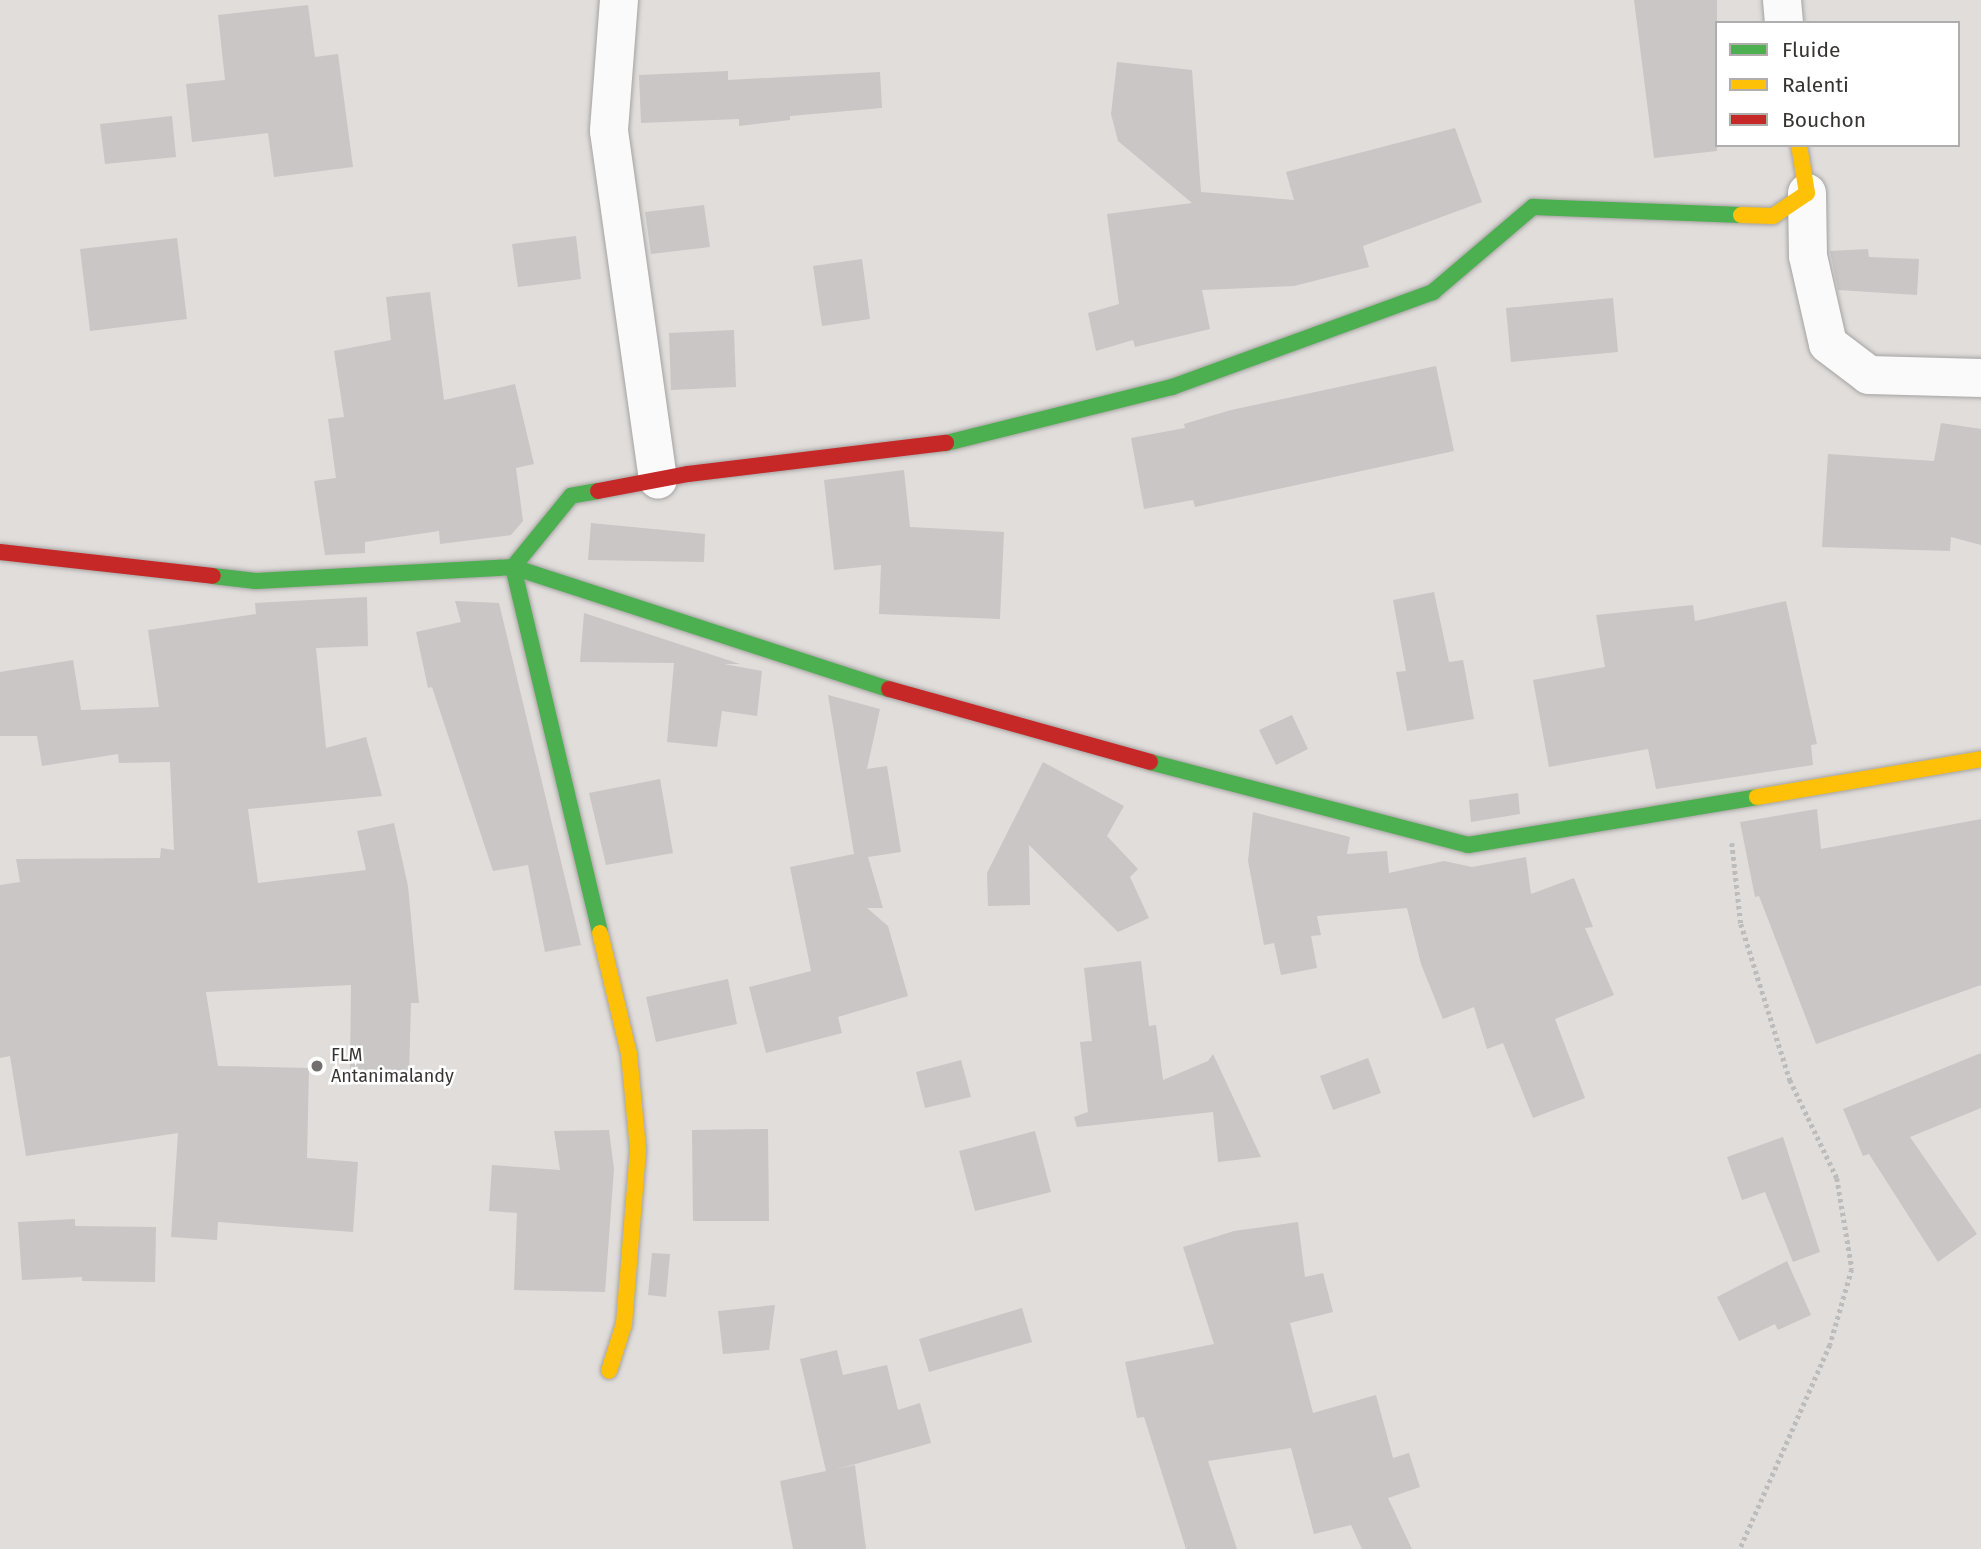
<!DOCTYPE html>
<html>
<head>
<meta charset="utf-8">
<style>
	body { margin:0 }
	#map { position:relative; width:1981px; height:1549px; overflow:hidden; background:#e0dddb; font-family:"Fira Sans",sans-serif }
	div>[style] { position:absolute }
	.building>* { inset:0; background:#c9c6c5 }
	.path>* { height:4.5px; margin-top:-2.25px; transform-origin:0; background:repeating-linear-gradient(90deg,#bdbcbc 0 3.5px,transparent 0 7px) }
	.roads { filter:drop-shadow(0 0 2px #a5a3a1) drop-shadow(0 0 2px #a5a3a1) }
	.street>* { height:38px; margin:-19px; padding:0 19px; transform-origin:19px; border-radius:19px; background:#fafafa }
	.fast>* { height:16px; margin:-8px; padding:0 8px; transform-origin:8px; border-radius:8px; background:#4caf50 }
	.slow>* { height:16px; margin:-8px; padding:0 8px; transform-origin:8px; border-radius:8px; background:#ffc107 }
	.jam>* { height:16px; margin:-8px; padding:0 8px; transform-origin:8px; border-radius:8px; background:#c62828 }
	.dots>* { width:19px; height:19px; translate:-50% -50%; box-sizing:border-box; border:4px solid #fff; border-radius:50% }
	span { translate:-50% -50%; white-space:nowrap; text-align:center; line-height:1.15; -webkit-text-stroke:5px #fff; paint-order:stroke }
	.poi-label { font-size:18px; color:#363433 }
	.left { translate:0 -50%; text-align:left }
	.legend { position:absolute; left:1715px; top:21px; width:245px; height:126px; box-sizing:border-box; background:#fff; border:2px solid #afaead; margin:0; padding:9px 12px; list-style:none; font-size:21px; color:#363433 }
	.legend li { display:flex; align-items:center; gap:14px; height:35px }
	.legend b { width:35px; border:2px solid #afaead }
</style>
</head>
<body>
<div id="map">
	<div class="building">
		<i style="clip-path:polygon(1634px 0,1717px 0,1717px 151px,1654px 158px)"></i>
		<i style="clip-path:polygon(308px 5px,315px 57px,338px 54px,353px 167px,274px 177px,268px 133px,192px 142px,186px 84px,225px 80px,218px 15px)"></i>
		<i style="clip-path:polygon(1117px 62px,1192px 70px,1201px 192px,1294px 200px,1286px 172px,1455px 128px,1482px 202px,1363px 246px,1369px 267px,1294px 286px,1202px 290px,1210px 329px,1135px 347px,1133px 340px,1096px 351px,1088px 313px,1119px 304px,1107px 214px,1192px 203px,1118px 141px,1111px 114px)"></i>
		<i style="clip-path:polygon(728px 71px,728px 80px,880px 72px,882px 108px,790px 116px,790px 120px,739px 126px,739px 119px,641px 123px,639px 75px)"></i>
		<i style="clip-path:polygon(172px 116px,176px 157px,105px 164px,100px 124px)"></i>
		<i style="clip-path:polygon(704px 205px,710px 247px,651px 254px,645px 212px)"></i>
		<i style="clip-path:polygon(576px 236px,581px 279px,518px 287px,512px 244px)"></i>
		<i style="clip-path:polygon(177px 238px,187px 319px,90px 331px,80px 249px)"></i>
		<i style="clip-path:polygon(1868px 249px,1869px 257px,1919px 259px,1917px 295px,1838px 290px,1830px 251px)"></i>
		<i style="clip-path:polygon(862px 259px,870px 319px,822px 326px,813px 266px)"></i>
		<i style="clip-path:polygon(430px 292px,444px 400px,515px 384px,534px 464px,516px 468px,523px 521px,511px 535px,440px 544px,439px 531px,365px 542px,365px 553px,325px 555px,314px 481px,336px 478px,328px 419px,344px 417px,334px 351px,391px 340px,386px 297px)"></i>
		<i style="clip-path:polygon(1613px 298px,1618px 352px,1511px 362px,1506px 308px)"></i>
		<i style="clip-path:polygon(734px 330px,736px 387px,671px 390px,669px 333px)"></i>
		<i style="clip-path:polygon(1436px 366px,1454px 451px,1195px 507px,1193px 500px,1144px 509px,1131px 438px,1185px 428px,1184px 424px,1231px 410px)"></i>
		<i style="clip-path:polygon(1941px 423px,1981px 429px,1981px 545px,1951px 537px,1950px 551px,1822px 547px,1828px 454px,1934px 461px)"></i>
		<i style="clip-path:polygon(904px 470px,910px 527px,1004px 532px,1000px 619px,879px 614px,881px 565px,834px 570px,824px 480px)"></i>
		<i style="clip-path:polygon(591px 523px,705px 534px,704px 562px,588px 560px)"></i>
		<i style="clip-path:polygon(1434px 592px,1449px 662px,1463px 660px,1474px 719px,1407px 731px,1396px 672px,1406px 671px,1393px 600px)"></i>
		<i style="clip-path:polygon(367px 597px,368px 646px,316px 648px,326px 748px,366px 737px,382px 796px,248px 809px,258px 883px,366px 870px,357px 831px,394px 823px,408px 886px,419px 1003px,411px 1003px,409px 1075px,350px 1074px,351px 985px,206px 992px,218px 1066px,309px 1068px,307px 1158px,358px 1162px,353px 1232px,218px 1222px,217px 1240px,171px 1237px,178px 1133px,26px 1156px,10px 1056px,0 1058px,0 885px,20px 882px,16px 859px,160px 858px,161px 848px,174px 850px,170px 762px,119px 763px,118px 754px,42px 766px,37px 736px,0 736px,0 672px,73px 660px,81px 710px,159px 707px,148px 630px,256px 614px,255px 603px)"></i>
		<i style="clip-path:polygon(455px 601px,499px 603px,581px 945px,545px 952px,528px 865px,493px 871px,432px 687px,428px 688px,416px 632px,461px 622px)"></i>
		<i style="clip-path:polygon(1786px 601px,1817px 744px,1811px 745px,1813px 765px,1656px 789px,1648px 749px,1549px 767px,1533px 680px,1605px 667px,1596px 615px,1693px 605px,1695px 621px)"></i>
		<i style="clip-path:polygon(584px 613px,740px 664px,724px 664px,762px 671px,757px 716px,722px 711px,717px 747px,667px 742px,674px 663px,580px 662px)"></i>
		<i style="clip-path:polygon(828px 695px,880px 709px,867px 769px,887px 766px,901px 852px,868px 857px,883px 908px,867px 908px,888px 926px,908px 996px,838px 1017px,842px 1033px,766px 1053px,749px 987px,811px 971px,790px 867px,854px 854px)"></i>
		<i style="clip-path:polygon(1292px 715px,1308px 749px,1276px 765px,1259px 730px)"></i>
		<i style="clip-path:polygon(1043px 762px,1124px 806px,1107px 836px,1138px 869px,1130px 877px,1149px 918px,1118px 932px,1029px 845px,1030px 905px,988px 906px,987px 873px)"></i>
		<i style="clip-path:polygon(660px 779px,673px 853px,606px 865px,589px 793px)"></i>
		<i style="clip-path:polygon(1518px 793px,1520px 814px,1471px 822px,1469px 800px)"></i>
		<i style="clip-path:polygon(1817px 809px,1821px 849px,1981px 819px,1981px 985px,1816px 1044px,1759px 896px,1755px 897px,1740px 822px)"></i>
		<i style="clip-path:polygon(1253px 812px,1350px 837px,1347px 854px,1387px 851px,1389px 873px,1444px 861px,1472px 867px,1526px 857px,1531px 894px,1574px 878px,1593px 927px,1585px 928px,1614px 995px,1555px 1019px,1585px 1098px,1533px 1118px,1503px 1043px,1487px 1049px,1474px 1007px,1443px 1019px,1421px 964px,1407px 908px,1317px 916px,1321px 935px,1311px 936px,1317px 968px,1281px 975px,1274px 943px,1264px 945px,1248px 861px)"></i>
		<i style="clip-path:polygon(1141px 961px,1149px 1026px,1156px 1025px,1163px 1080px,1208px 1061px,1213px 1054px,1261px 1157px,1218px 1162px,1213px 1112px,1077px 1127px,1074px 1117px,1088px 1112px,1080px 1042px,1092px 1041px,1084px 968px)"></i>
		<i style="clip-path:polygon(728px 979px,737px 1024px,656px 1042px,646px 997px)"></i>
		<i style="clip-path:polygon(1981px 1053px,1981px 1108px,1910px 1137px,1977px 1234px,1938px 1262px,1869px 1154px,1863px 1156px,1843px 1109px)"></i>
		<i style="clip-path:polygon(1368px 1058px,1381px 1093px,1333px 1110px,1320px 1076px)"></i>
		<i style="clip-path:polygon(961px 1060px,971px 1097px,925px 1108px,916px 1072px)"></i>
		<i style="clip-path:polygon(768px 1129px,769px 1221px,693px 1221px,692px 1130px)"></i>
		<i style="clip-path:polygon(609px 1130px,614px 1169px,605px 1292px,514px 1290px,517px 1213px,489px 1211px,492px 1165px,560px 1170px,554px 1131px)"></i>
		<i style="clip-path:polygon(1035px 1131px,1051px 1192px,975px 1211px,959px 1151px)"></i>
		<i style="clip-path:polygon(1783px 1137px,1820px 1252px,1793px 1262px,1765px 1192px,1742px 1200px,1727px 1157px)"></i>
		<i style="clip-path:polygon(75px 1219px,75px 1226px,156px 1227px,155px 1282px,82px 1281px,82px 1277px,22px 1280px,18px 1222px)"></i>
		<i style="clip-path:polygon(1298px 1222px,1305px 1277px,1323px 1273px,1333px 1312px,1290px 1323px,1313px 1413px,1376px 1395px,1393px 1458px,1409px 1453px,1420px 1487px,1388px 1498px,1412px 1549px,1362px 1549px,1351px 1525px,1314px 1534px,1291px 1448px,1208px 1461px,1237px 1549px,1186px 1549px,1144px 1417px,1137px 1418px,1125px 1362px,1214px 1344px,1183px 1247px,1234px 1231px)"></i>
		<i style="clip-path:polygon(652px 1253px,670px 1254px,666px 1297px,648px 1295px)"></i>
		<i style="clip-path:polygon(1787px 1261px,1811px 1315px,1778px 1330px,1775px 1324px,1739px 1341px,1717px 1297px)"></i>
		<i style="clip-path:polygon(775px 1305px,769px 1350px,723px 1354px,718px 1311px)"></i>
		<i style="clip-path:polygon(1022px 1308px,1032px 1342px,929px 1372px,919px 1339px)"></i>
		<i style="clip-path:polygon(837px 1350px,843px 1375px,887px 1365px,898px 1410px,920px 1403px,931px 1443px,834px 1470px,855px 1465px,866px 1549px,793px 1549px,780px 1481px,826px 1471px,800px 1359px)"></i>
	</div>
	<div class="path">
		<i style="left:1732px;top:843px;width:81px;rotate:83.7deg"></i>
		<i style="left:1741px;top:924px;width:164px;rotate:72.6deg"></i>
		<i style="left:1790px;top:1080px;width:109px;rotate:64.4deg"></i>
		<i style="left:1837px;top:1178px;width:92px;rotate:80.6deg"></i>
		<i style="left:1852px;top:1269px;width:79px;rotate:106.1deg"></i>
		<i style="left:1830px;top:1345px;width:223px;rotate:113.8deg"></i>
	</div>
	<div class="roads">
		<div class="street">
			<i style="left:619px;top:0;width:131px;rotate:94.4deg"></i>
			<i style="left:609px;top:131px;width:352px;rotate:82deg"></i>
			<i style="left:1782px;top:0;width:23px;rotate:85deg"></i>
			<i style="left:1807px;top:193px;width:63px;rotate:89.1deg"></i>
			<i style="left:1808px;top:256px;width:90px;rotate:77.2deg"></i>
			<i style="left:1828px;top:344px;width:51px;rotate:37.1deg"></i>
			<i style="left:1869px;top:375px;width:112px;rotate:1.5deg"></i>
		</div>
		<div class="fast">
			<i style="left:946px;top:443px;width:233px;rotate:-13.9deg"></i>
			<i style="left:1172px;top:387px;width:278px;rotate:-20deg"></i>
			<i style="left:1433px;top:292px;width:131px;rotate:-40.4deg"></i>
			<i style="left:1533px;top:207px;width:208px;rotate:2.2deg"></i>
			<i style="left:598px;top:491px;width:27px;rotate:170deg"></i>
			<i style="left:571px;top:496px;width:92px;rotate:129.2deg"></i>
			<i style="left:513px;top:567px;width:376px;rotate:76.6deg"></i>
			<i style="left:213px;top:576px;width:43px;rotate:6.6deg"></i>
			<i style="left:256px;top:581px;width:257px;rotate:-3.1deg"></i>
			<i style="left:513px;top:567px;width:395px;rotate:18deg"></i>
			<i style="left:1150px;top:762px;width:329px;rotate:14.6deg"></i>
			<i style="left:1468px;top:845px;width:293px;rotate:-9.4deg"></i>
		</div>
		<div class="slow">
			<i style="left:1741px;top:215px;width:32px;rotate:2deg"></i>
			<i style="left:1773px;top:216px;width:41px;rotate:-34.1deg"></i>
			<i style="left:1807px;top:193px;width:49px;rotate:-99.5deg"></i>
			<i style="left:1757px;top:797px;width:227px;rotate:-9.6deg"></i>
			<i style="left:600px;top:933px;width:124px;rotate:76.5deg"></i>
			<i style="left:629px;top:1054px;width:96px;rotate:84.6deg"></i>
			<i style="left:638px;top:1150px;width:175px;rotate:94.6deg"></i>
			<i style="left:624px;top:1324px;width:49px;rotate:107.7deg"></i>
		</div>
		<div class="jam">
			<i style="left:598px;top:491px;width:92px;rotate:-10.7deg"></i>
			<i style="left:688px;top:474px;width:260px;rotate:-6.9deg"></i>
			<i style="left:0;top:552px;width:214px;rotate:6.4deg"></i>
			<i style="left:889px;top:689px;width:271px;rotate:15.6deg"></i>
		</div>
	</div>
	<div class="dots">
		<i style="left:317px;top:1066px;background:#726f6e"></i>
	</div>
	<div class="poi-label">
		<span class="left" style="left:331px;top:1066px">FLM<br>Antanimalandy</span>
	</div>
	<ul class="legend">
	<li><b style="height:9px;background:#4caf50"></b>Fluide</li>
	<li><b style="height:9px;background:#ffc107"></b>Ralenti</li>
	<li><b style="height:9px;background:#c62828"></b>Bouchon</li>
	</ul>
</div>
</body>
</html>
